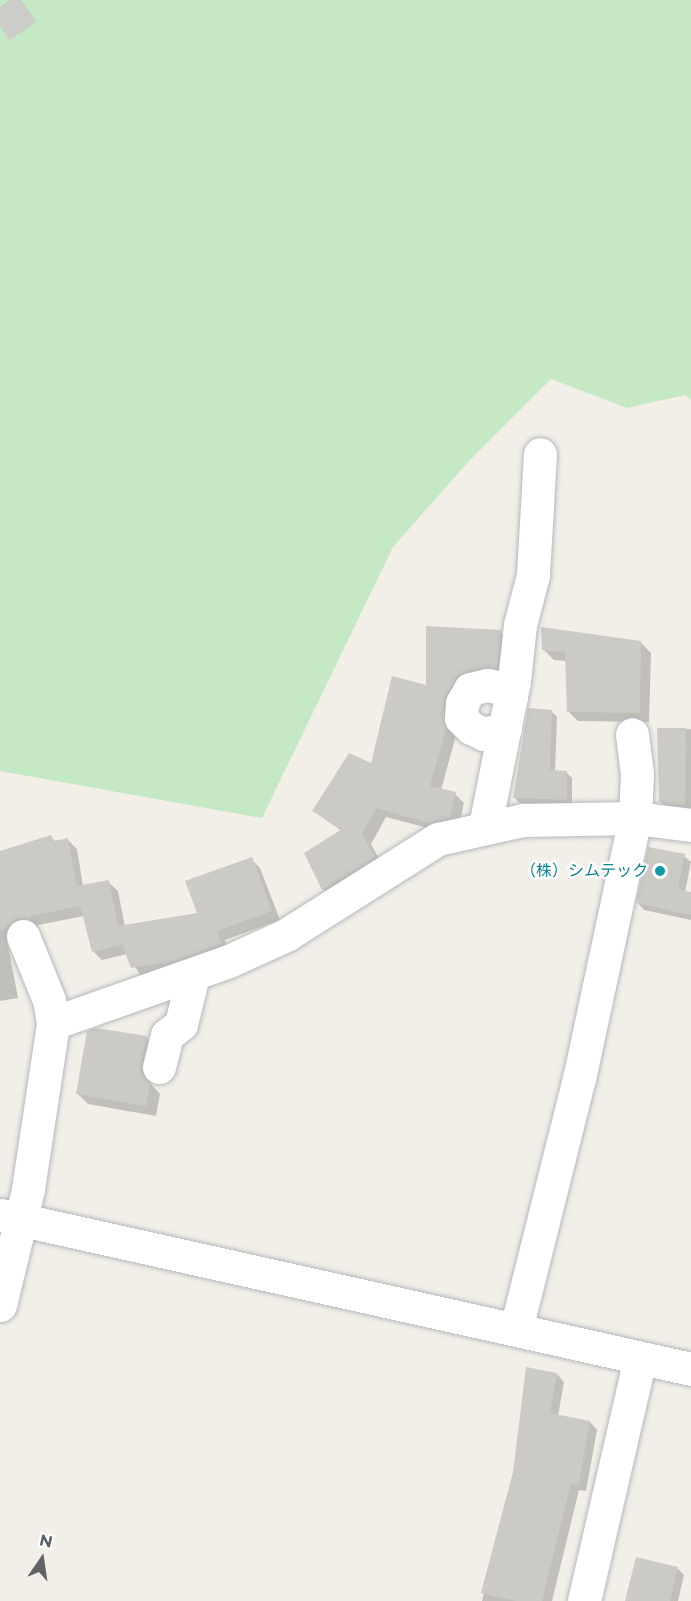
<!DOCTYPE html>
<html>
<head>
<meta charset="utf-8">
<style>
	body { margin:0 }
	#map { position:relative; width:691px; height:1601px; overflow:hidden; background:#f1efe8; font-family:Montserrat,"Noto Sans JP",sans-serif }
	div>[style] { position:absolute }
	.green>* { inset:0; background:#c5e8c5 }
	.shadow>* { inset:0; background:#0003 }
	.building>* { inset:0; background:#cccac5 }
	.motorway-tunnel>* { height:33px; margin-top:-16.5px; transform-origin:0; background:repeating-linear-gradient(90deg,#ccccc8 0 33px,transparent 0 49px) }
	.roads { filter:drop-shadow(0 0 2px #b5b8bc) drop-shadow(0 0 2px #b5b8bc) }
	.minor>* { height:33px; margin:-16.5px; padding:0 16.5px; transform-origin:16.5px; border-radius:16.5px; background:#fff }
	.tertiary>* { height:33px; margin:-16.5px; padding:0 16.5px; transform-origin:16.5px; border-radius:16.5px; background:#fff }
	.dots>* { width:16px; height:16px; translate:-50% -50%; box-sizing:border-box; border:3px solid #fff; border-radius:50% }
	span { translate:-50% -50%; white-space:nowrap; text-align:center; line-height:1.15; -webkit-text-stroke:4.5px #fff; paint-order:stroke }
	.culture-label { font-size:16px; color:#0d838f }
	.right { translate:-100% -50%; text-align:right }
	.north { position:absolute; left:12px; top:1529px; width:60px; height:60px; -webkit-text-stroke:4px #fff; paint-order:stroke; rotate:13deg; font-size:16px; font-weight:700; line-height:24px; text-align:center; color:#5f6368 }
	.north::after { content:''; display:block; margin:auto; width:21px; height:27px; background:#5f6368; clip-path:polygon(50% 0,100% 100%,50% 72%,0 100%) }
</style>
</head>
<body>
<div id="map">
	<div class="green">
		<i style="clip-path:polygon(0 0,691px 0,691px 400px,685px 395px,627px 408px,551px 379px,468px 462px,393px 547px,262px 818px,0 771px)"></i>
	</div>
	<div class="shadow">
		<i style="clip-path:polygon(500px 632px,509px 641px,505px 676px,452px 711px,455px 739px,441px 790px,455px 794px,464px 803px,459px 826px,439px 831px,386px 817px,371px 844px,383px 866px,333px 898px,323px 889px,342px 831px,313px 811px,372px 765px,427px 687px)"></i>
		<i style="clip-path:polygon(641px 643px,651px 653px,649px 722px,578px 721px,568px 711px,567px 661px,554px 660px,544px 650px)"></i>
		<i style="clip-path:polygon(551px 711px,557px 717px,555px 772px,566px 772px,572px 778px,572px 805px,520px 803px,514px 797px)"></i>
		<i style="clip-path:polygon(691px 729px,691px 814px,670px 811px,661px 802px,659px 730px)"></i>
		<i style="clip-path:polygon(51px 837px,56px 842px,68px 840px,77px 849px,83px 886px,108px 882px,118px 891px,125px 927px,199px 915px,251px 859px,260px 868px,280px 920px,225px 940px,229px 953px,141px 976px,127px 954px,102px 960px,93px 951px,84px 916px,38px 925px,38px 928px,26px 927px,7px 940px,18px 998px,0 1001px,0 852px)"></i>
		<i style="clip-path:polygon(684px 856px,691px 862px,685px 892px,691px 893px,691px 920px,644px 910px,638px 903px)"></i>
		<i style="clip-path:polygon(96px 1029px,147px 1038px,157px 1048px,150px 1074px,151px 1084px,160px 1094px,156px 1116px,88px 1104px,77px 1093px)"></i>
		<i style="clip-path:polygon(557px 1374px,564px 1382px,558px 1416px,590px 1422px,597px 1430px,586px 1491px,579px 1490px,552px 1601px,482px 1601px,514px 1473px)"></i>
		<i style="clip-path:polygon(677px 1568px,684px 1575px,678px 1601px,627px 1601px)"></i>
	</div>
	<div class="building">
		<i style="clip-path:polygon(426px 626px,501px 630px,497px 668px,484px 667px,459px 674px,443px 701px,446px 729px,430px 786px,456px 792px,450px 817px,429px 823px,376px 808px,362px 834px,375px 857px,322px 890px,304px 853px,342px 829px,312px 811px,349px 753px,371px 763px,392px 676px,426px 685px)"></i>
		<i style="clip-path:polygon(541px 627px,641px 641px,640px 713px,567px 712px,565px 652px,542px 650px)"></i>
		<i style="clip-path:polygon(528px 708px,552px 710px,550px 770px,567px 771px,567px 800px,513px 798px)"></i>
		<i style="clip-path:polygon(657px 728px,686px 728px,685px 805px,659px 802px)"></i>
		<i style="clip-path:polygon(51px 835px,54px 841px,68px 838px,77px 886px,109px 880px,118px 926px,197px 913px,185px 881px,252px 857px,272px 911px,217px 931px,221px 944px,173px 961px,131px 968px,120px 939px,121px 945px,92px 952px,80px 906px,30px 916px,30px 919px,17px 918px,0 931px,0 851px)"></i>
		<i style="clip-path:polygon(648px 847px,685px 854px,678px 889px,691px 892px,691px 915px,636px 903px)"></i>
		<i style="clip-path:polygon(96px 1028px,147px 1036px,141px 1063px,141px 1073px,150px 1083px,146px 1106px,76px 1094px,87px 1031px)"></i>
		<i style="clip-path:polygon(526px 1367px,557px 1373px,550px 1413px,590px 1421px,579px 1484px,571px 1483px,542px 1601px,516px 1601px,481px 1593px,513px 1472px)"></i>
		<i style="clip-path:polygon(636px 1557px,678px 1567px,670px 1601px,625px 1601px)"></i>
	</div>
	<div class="motorway-tunnel">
		<i style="left:0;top:26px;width:47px;rotate:-33.7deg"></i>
	</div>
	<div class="roads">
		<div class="minor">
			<i style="left:505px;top:729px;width:22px;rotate:167deg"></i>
			<i style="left:484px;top:734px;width:14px;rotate:-155deg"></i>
			<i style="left:471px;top:728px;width:14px;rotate:-135deg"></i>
			<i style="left:461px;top:718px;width:15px;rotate:-86deg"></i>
			<i style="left:462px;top:703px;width:16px;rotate:-60deg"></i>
			<i style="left:470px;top:689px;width:18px;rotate:-13deg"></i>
			<i style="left:488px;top:685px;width:13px;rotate:13deg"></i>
			<i style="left:501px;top:688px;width:14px;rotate:45deg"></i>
			<i style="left:485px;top:826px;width:148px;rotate:-78.7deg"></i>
			<i style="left:514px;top:681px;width:56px;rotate:-83.9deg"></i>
			<i style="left:520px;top:625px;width:52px;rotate:-75.4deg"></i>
			<i style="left:533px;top:575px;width:121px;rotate:-86.7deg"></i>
			<i style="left:23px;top:936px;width:69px;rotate:67.9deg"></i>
			<i style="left:49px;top:1000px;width:23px;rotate:80deg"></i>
			<i style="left:159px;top:1067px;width:33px;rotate:-76deg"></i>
			<i style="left:167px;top:1035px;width:18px;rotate:-38deg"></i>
			<i style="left:181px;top:1024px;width:50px;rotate:-76.2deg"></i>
			<i style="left:0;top:1305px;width:119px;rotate:-76.4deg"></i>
			<i style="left:28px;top:1189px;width:168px;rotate:-81.4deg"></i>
			<i style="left:53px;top:1023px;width:187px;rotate:-19.4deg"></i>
			<i style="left:229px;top:961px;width:63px;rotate:-24.5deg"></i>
			<i style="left:286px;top:935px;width:180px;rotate:-32.3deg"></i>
			<i style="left:438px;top:839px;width:87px;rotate:-12.6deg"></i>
			<i style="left:523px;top:820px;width:112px;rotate:-1deg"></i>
			<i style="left:635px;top:818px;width:56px;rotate:7.1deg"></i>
			<i style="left:516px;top:1329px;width:258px;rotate:-75.9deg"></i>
			<i style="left:579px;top:1079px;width:267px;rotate:-77.9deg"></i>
			<i style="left:635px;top:818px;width:44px;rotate:-87.4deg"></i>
			<i style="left:637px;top:774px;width:40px;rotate:-97.1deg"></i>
			<i style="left:584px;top:1601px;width:249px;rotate:-77deg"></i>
		</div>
		<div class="tertiary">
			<i style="left:0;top:1215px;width:708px;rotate:12.56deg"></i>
		</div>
	</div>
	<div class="dots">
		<i style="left:660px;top:871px;background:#0f9aa8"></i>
	</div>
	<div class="culture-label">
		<span class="right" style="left:648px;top:871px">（株）シムテック</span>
	</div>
	<div class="north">N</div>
</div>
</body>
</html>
